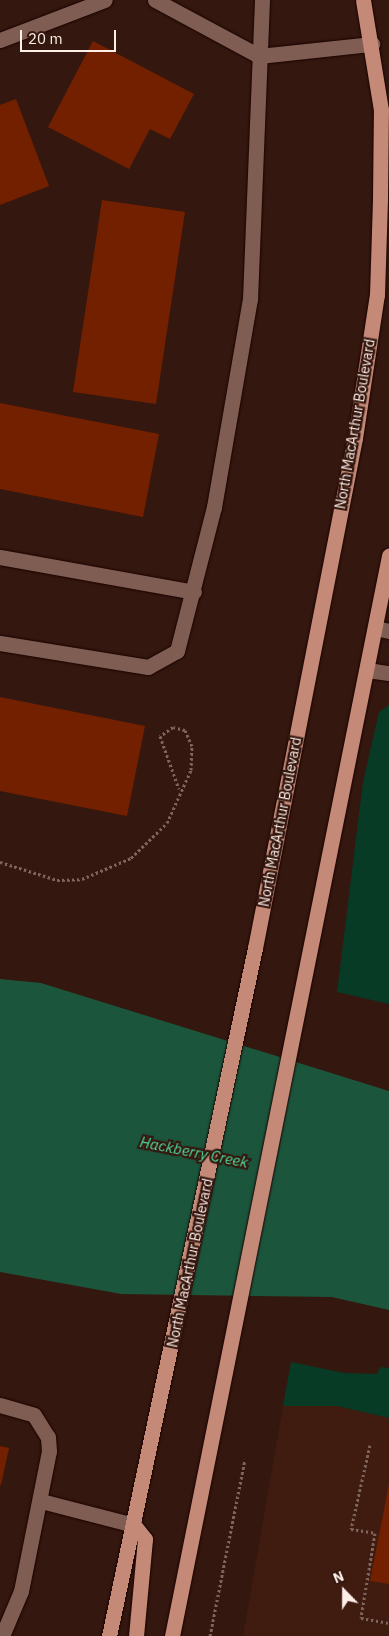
<!DOCTYPE html>
<html>
<head>
<meta charset="utf-8">
<style>
	body { margin:0 }
	#map { position:relative; width:389px; height:1636px; overflow:hidden; background:#34170e; font-family:"IBM Plex Sans",sans-serif }
	div>[style] { position:absolute }
	.built>* { inset:0; background:#3f1b10 }
	.green>* { inset:0; background:#073b26 }
	.water>* { inset:0; background:#1b553c }
	.building>* { inset:0; background:#732000 }
	.path>* { height:3px; margin-top:-1.5px; transform-origin:0; background:repeating-linear-gradient(90deg,#7d655d 0 2.5px,transparent 0 5px) }
	.roads { filter:drop-shadow(0 0 1px #1a0200) drop-shadow(0 0 1px #1a0200) }
	.minor>* { height:15px; margin:-7.5px; padding:0 7.5px; transform-origin:7.5px; border-radius:7.5px; background:#805d52 }
	.major>* { height:15px; margin:-7.5px; padding:0 7.5px; transform-origin:7.5px; border-radius:7.5px; background:#c48977 }
	span { translate:-50% -50%; white-space:nowrap; text-align:center; line-height:1.15; -webkit-text-stroke:4.5px #34170e; paint-order:stroke }
	.street-label { font-size:14px; color:#feeee8 }
	.water-label { font-size:15px; color:#4edfa2; font-style:italic }
	.north { position:absolute; left:319px; top:1566px; width:50px; height:50px; -webkit-text-stroke:4px #34170e; paint-order:stroke; rotate:338deg; font-size:14px; font-weight:700; line-height:20px; text-align:center; color:#feeee8 }
	.north::after { content:''; display:block; margin:auto; width:18px; height:22px; background:#feeee8; clip-path:polygon(50% 0,100% 100%,50% 72%,0 100%) }
	.scale { position:absolute; left:20px; top:30px; width:96px; height:22px; box-sizing:border-box; border:2px solid #feeee8; border-top:0; padding-left:6px; font-size:15px; line-height:18px; white-space:nowrap; color:#feeee8; -webkit-text-stroke:4px #34170e; paint-order:stroke }
</style>
</head>
<body>
<div id="map">
	<div class="built">
		<i style="clip-path:polygon(283px 1406px,337px 1406px,389px 1418px,389px 1636px,243px 1636px)"></i>
	</div>
	<div class="green">
		<i style="clip-path:polygon(389px 705px,389px 1004px,337px 992px,363px 782px,379px 712px)"></i>
		<i style="clip-path:polygon(291px 1362px,344px 1373px,377px 1374px,380px 1367px,389px 1368px,389px 1418px,337px 1406px,283px 1406px)"></i>
	</div>
	<div class="water">
		<i style="clip-path:polygon(0 979px,41px 983px,389px 1091px,389px 1310px,332px 1297px,121px 1294px,0 1272px)"></i>
	</div>
	<div class="building">
		<i style="clip-path:polygon(93px 41px,194px 94px,170px 139px,150px 129px,129px 169px,48px 127px)"></i>
		<i style="clip-path:polygon(16px 99px,49px 186px,0 205px,0 105px)"></i>
		<i style="clip-path:polygon(102px 200px,185px 212px,156px 404px,73px 392px)"></i>
		<i style="clip-path:polygon(0 403px,159px 434px,143px 517px,0 489px)"></i>
		<i style="clip-path:polygon(0 697px,145px 726px,127px 816px,0 791px)"></i>
		<i style="clip-path:polygon(0 1446px,9px 1448px,1px 1485px,0 1485px)"></i>
		<i style="clip-path:polygon(389px 1484px,389px 1584px,370px 1581px)"></i>
	</div>
	<div class="path">
		<i style="left:0;top:862px;width:60px;rotate:17.5deg"></i>
		<i style="left:57px;top:880px;width:25px;rotate:-2deg"></i>
		<i style="left:82px;top:879px;width:53px;rotate:-23.2deg"></i>
		<i style="left:131px;top:858px;width:50px;rotate:-44.2deg"></i>
		<i style="left:167px;top:823px;width:58px;rotate:-65.6deg"></i>
		<i style="left:191px;top:770px;width:24px;rotate:-88deg"></i>
		<i style="left:192px;top:746px;width:17px;rotate:-114deg"></i>
		<i style="left:185px;top:730px;width:12px;rotate:-166deg"></i>
		<i style="left:173px;top:727px;width:16px;rotate:145deg"></i>
		<i style="left:160px;top:736px;width:56px;rotate:70.3deg"></i>
		<i style="left:370px;top:1445px;width:86px;rotate:102.7deg"></i>
		<i style="left:351px;top:1529px;width:24px;rotate:9deg"></i>
		<i style="left:375px;top:1533px;width:86px;rotate:99.4deg"></i>
		<i style="left:361px;top:1618px;width:28px;rotate:10deg"></i>
		<i style="left:210px;top:1636px;width:180px;rotate:-78.8deg"></i>
	</div>
	<div class="roads">
		<div class="minor">
			<i style="left:155px;top:0;width:118px;rotate:28.3deg"></i>
			<i style="left:259px;top:56px;width:114px;rotate:-6.1deg"></i>
			<i style="left:0;top:40px;width:112px;rotate:-20.9deg"></i>
			<i style="left:0;top:557px;width:197px;rotate:10.2deg"></i>
			<i style="left:375px;top:628px;width:14px;rotate:12deg"></i>
			<i style="left:0;top:643px;width:150px;rotate:9.2deg"></i>
			<i style="left:148px;top:667px;width:33px;rotate:-29deg"></i>
			<i style="left:177px;top:651px;width:149px;rotate:-75.6deg"></i>
			<i style="left:214px;top:507px;width:211px;rotate:-80.2deg"></i>
			<i style="left:250px;top:299px;width:299px;rotate:-87.7deg"></i>
			<i style="left:367px;top:670px;width:22px;rotate:8deg"></i>
			<i style="left:0;top:1405px;width:35px;rotate:16deg"></i>
			<i style="left:34px;top:1415px;width:26px;rotate:58deg"></i>
			<i style="left:48px;top:1437px;width:14px;rotate:86deg"></i>
			<i style="left:49px;top:1451px;width:143px;rotate:101.3deg"></i>
			<i style="left:21px;top:1591px;width:49px;rotate:112.9deg"></i>
			<i style="left:41px;top:1501px;width:96px;rotate:14.5deg"></i>
		</div>
		<div class="major">
			<i style="left:134px;top:1525px;width:18px;rotate:52deg"></i>
			<i style="left:145px;top:1539px;width:97px;rotate:95.3deg"></i>
			<i style="left:109px;top:1636px;width:703px;rotate:-78.02deg"></i>
			<i style="left:255px;top:948px;width:520px;rotate:-78.91deg"></i>
			<i style="left:355px;top:438px;width:145px;rotate:-81.3deg"></i>
			<i style="left:377px;top:295px;width:96px;rotate:-88.2deg"></i>
			<i style="left:380px;top:199px;width:89px;rotate:-89.4deg"></i>
			<i style="left:381px;top:110px;width:111px;rotate:-99.3deg"></i>
			<i style="left:172px;top:1636px;width:1102px;rotate:-78.64deg"></i>
		</div>
	</div>
	<div class="street-label">
		<span style="left:355px;top:424px;rotate:-80deg">North MacArthur Boulevard</span>
		<span style="left:280px;top:822px;rotate:-79deg">North MacArthur Boulevard</span>
		<span style="left:190px;top:1263px;rotate:-78deg">North MacArthur Boulevard</span>
	</div>
	<div class="water-label">
		<span style="left:194px;top:1152px;rotate:11deg">Hackberry Creek</span>
	</div>
	<div class="north">N</div>
	<div class="scale">20 m</div>
</div>
</body>
</html>
